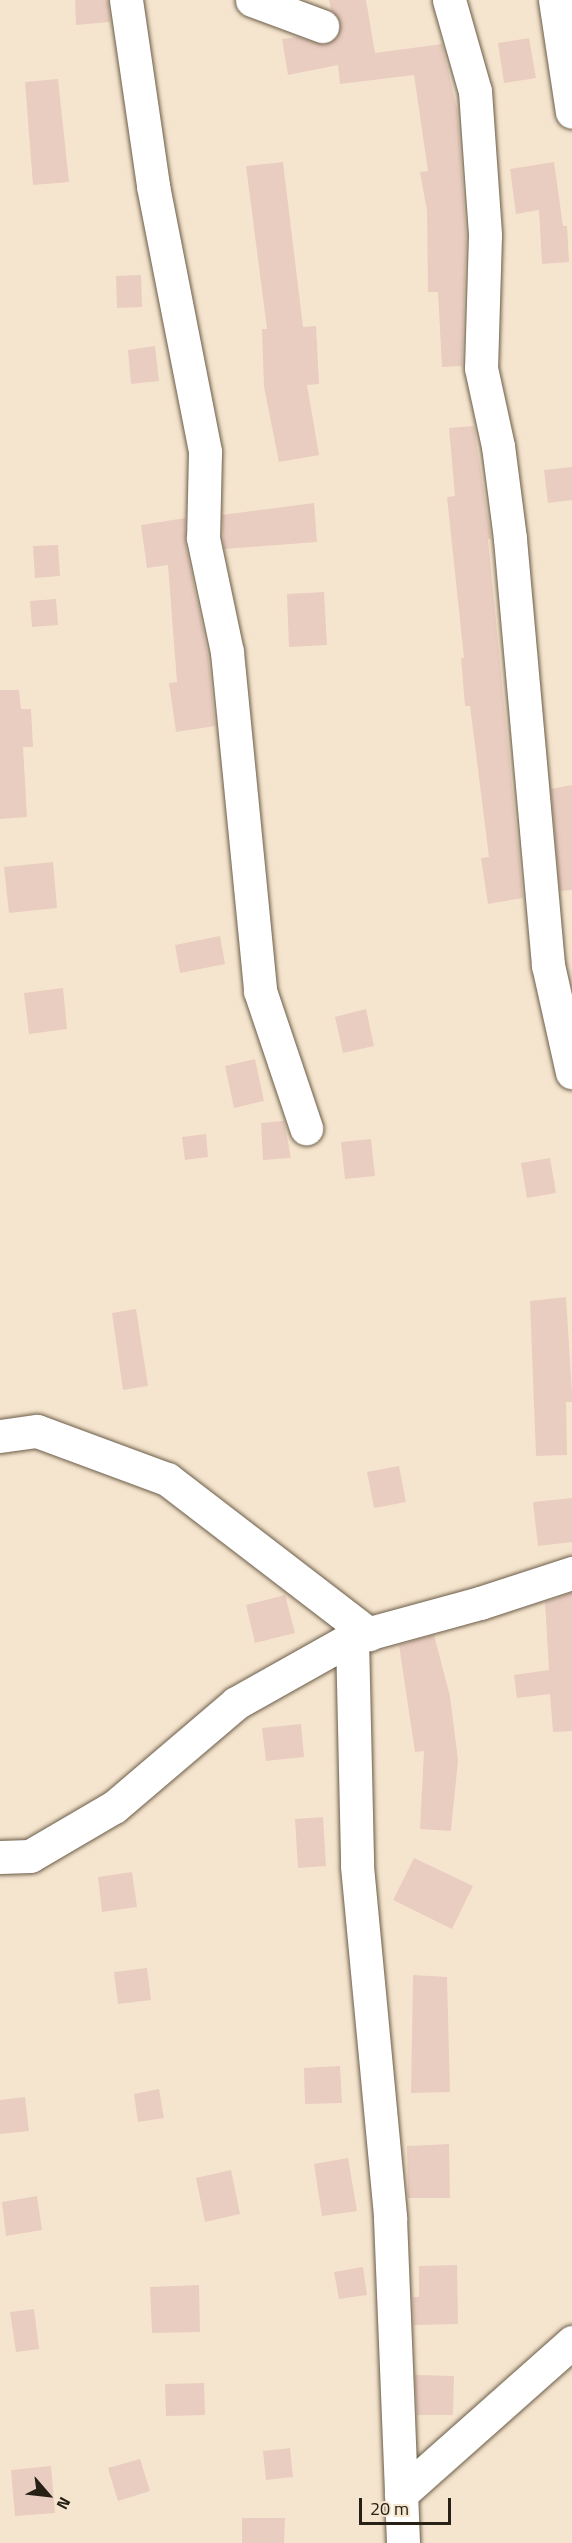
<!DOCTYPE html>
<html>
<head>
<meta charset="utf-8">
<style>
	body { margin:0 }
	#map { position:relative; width:572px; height:2543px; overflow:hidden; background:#f6e5ce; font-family:"Titillium Web",sans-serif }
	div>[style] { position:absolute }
	.building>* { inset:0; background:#e9cdc0 }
	.roads { filter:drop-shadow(0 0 2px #6a5c48) drop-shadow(0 0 2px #6a5c48) }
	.minor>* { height:33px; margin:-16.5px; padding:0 16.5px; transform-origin:16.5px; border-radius:16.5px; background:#fff }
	span { translate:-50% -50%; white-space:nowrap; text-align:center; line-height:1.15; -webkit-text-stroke:5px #f6e5ce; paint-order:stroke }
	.north { position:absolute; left:18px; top:2465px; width:60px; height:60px; -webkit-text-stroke:4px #f6e5ce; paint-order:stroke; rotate:118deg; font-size:16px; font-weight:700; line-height:24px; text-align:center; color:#262017 }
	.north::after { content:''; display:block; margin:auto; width:21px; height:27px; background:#262017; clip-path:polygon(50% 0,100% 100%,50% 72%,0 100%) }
	.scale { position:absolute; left:359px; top:2498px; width:92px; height:27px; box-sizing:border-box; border:3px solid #262017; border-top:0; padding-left:8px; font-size:18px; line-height:21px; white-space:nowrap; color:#262017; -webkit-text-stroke:4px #f6e5ce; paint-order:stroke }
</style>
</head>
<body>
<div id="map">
	<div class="building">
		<i style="clip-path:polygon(75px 0,108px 0,110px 22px,76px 25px)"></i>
		<i style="clip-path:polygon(329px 0,366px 0,375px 53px,442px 44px,457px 109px,466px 235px,462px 366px,442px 367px,438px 292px,428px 292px,427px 211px,420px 172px,428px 171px,414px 75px,340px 84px,338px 65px,288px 75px,282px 39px,297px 37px,325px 45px,339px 33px,340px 22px,331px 10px)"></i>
		<i style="clip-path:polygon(529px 38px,536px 78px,504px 83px,498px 43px)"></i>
		<i style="clip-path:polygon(58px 79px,69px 182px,33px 185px,25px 82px)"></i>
		<i style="clip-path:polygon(283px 162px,303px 327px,316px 326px,319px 384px,307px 385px,319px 455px,279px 462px,264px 387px,262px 329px,267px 329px,246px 166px)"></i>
		<i style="clip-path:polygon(554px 162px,563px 226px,567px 226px,569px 262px,542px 264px,539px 210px,516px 214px,510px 169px)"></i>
		<i style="clip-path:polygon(141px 275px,142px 307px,117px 308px,116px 276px)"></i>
		<i style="clip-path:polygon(155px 346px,159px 381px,131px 384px,128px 350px)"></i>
		<i style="clip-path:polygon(474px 426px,491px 539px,488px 539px,523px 898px,488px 904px,481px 858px,489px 857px,470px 706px,465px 706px,461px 658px,464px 658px,447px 497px,455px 496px,449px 428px)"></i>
		<i style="clip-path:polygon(572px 467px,572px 500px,548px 503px,544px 470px)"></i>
		<i style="clip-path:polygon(314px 503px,317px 542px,224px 549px,222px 515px)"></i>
		<i style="clip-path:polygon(185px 518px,185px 542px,208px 655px,215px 726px,176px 732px,169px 683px,177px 682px,168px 565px,147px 568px,141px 525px)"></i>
		<i style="clip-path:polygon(58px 545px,60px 576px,35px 578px,33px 546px)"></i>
		<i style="clip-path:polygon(324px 592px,327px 645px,289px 647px,287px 594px)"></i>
		<i style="clip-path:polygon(56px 599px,58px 625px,32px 627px,30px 601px)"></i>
		<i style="clip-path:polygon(0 690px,19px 690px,21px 709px,31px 709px,33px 747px,23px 747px,27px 817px,0 819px)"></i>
		<i style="clip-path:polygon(572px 785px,572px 890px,560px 891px,551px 789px)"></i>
		<i style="clip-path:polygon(53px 862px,57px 908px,9px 913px,4px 867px)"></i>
		<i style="clip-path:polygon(220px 936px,225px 964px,180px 973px,175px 945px)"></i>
		<i style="clip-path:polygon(63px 988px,67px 1029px,29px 1034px,24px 993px)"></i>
		<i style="clip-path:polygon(366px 1009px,374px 1046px,343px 1053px,335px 1017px)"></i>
		<i style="clip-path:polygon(255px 1059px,264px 1101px,234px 1108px,225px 1066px)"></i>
		<i style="clip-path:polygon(284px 1121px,291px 1158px,263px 1160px,261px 1123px)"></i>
		<i style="clip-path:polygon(206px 1134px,208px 1157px,185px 1160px,182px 1137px)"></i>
		<i style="clip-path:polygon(371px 1139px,375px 1176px,345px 1179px,341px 1142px)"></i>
		<i style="clip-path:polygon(550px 1158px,556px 1193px,527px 1198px,521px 1163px)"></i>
		<i style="clip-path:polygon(566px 1297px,572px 1394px,572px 1402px,566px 1402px,567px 1455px,536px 1456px,530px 1301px)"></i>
		<i style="clip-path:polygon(136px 1309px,148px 1386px,123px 1390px,112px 1313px)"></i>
		<i style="clip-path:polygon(399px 1466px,406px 1502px,374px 1508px,367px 1472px)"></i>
		<i style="clip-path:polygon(572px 1498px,572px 1542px,538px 1546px,533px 1502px)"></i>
		<i style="clip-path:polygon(572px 1593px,572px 1731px,553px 1732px,550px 1694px,517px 1698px,514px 1675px,549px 1670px,545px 1602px)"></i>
		<i style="clip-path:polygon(285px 1595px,295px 1633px,255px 1643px,246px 1605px)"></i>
		<i style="clip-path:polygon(434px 1635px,450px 1696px,458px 1760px,451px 1831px,420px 1829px,424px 1751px,415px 1752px,399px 1645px)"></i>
		<i style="clip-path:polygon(301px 1724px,304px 1757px,266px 1761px,262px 1728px)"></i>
		<i style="clip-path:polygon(323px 1817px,326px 1866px,298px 1868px,295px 1819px)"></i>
		<i style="clip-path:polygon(414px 1858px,473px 1886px,452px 1929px,393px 1900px)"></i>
		<i style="clip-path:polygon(132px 1872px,137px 1907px,102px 1912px,98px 1877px)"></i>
		<i style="clip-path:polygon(147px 1968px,151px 2000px,118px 2004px,114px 1972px)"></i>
		<i style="clip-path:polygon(413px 1975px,447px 1977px,450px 2092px,411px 2093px)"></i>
		<i style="clip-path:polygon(340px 2066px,342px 2103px,305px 2104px,304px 2068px)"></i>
		<i style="clip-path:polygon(159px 2089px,164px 2118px,138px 2122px,134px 2094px)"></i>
		<i style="clip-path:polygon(25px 2097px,29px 2131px,0 2134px,0 2100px)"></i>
		<i style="clip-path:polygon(449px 2144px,450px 2198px,408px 2198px,407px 2146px)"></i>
		<i style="clip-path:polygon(348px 2158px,357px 2211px,322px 2216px,314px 2164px)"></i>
		<i style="clip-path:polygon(231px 2170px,240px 2214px,205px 2222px,196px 2178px)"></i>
		<i style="clip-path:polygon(37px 2196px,42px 2230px,6px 2236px,2px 2202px)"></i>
		<i style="clip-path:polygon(457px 2265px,458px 2324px,414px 2325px,413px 2297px,419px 2297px,419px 2266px)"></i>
		<i style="clip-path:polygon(363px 2267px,367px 2295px,339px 2299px,334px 2272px)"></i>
		<i style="clip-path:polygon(199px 2285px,200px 2332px,152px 2333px,150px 2287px)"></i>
		<i style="clip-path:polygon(34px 2309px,39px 2349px,16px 2352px,10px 2312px)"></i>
		<i style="clip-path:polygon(415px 2375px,454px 2376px,453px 2415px,417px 2415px)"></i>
		<i style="clip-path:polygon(204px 2383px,205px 2415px,166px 2416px,165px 2384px)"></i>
		<i style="clip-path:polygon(290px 2448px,293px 2477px,266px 2480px,263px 2451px)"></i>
		<i style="clip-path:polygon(140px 2459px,150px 2491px,118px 2501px,108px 2468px)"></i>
		<i style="clip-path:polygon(51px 2466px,55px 2513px,15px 2516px,11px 2470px)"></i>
		<i style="clip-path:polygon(242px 2518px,285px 2518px,284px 2543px,242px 2543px)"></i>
	</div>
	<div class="roads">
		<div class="minor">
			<i style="left:126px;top:0;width:188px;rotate:81.7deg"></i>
			<i style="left:153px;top:186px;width:271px;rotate:78.9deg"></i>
			<i style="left:205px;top:452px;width:86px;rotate:91.3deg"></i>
			<i style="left:203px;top:538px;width:116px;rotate:78.1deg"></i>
			<i style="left:227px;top:652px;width:341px;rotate:84.4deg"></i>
			<i style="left:260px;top:991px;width:145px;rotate:71.4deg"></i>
			<i style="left:252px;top:0;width:75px;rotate:20.4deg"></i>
			<i style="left:449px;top:0;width:95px;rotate:74.1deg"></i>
			<i style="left:475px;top:91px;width:144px;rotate:86deg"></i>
			<i style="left:485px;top:235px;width:133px;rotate:91.7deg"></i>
			<i style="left:481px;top:368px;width:80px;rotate:77.7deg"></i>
			<i style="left:498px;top:446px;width:94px;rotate:82.6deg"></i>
			<i style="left:510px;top:539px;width:428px;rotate:84.9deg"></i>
			<i style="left:548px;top:965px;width:110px;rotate:77.4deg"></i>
			<i style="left:555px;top:0;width:113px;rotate:81.4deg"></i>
			<i style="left:0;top:1436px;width:37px;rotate:-8deg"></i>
			<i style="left:37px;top:1431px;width:139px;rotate:20.3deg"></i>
			<i style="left:167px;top:1479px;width:255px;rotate:37.5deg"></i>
			<i style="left:352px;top:1638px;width:228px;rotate:88.7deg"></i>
			<i style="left:357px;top:1866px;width:354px;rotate:84.6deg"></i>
			<i style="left:390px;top:2218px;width:325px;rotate:87.7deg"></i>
			<i style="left:0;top:1857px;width:30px;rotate:-2deg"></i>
			<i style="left:30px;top:1856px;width:97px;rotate:-30.3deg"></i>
			<i style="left:114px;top:1807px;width:160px;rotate:-40.4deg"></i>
			<i style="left:236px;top:1703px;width:133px;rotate:-29.3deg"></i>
			<i style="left:352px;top:1638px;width:133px;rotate:-15.3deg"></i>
			<i style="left:480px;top:1603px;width:97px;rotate:-18.1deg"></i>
			<i style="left:401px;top:2494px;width:229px;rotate:-41.6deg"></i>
		</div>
	</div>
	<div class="north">N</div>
	<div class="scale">20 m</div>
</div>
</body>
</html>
